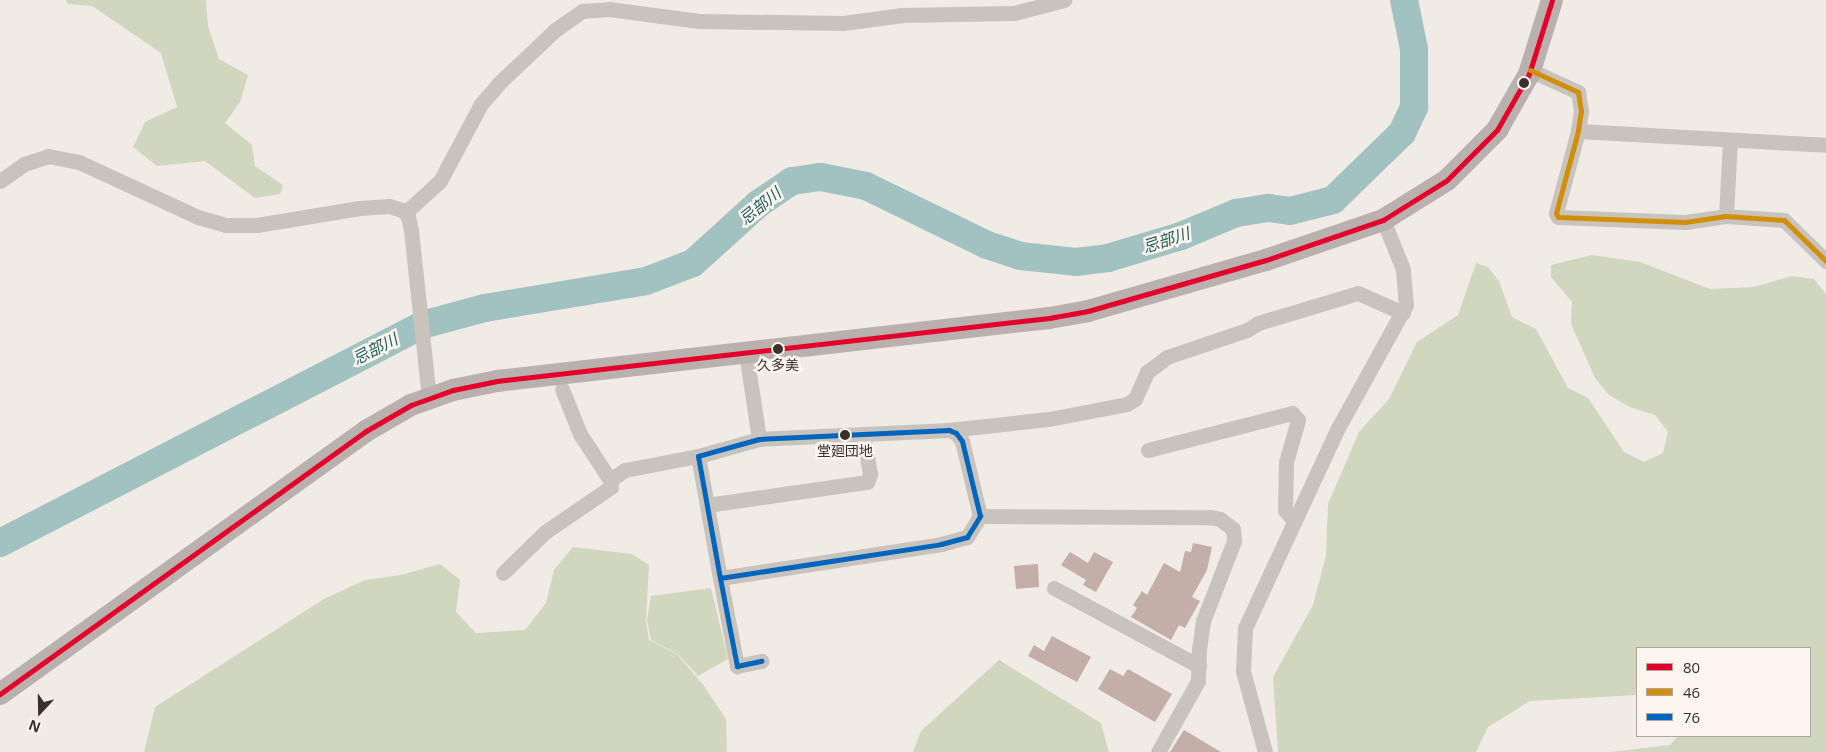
<!DOCTYPE html>
<html>
<head>
<meta charset="utf-8">
<style>
	body { margin:0 }
	#map { position:relative; width:1826px; height:752px; overflow:hidden; background:#f0ebe5; font-family:"Open Sans","Noto Sans JP",sans-serif }
	div>[style] { position:absolute }
	.green>* { inset:0; background:#d1d6bf }
	.river>* { height:28px; margin:-14px; padding:0 14px; transform-origin:14px; border-radius:14px; background:#a1c2c1 }
	.building>* { inset:0; background:#c3afa7 }
	.minor>* { height:15px; margin:-7.5px; padding:0 7.5px; transform-origin:7.5px; border-radius:7.5px; background:#c9c3be }
	.primary>* { height:22px; margin:-11px; padding:0 11px; transform-origin:11px; border-radius:11px; background:#b8b1ad }
	.bus-1>* { height:5px; margin:-2.5px; padding:0 2.5px; transform-origin:2.5px; border-radius:2.5px; background:#e4002b }
	.bus-2>* { height:5px; margin:-2.5px; padding:0 2.5px; transform-origin:2.5px; border-radius:2.5px; background:#d18e09 }
	.bus-3>* { height:5px; margin:-2.5px; padding:0 2.5px; transform-origin:2.5px; border-radius:2.5px; background:#0065bd }
	.dots>* { width:14px; height:14px; translate:-50% -50%; box-sizing:border-box; border:2px solid #fbf5ee; border-radius:50% }
	span { translate:-50% -50%; white-space:nowrap; text-align:center; line-height:1.15; -webkit-text-stroke:5px #fbf5ee; paint-order:stroke }
	.bus-label { font-size:14px; color:#3b302b }
	.water-label { font-size:16px; color:#1f5a5e; font-style:italic }
	.legend { position:absolute; left:1636px; top:647px; width:175px; height:90px; box-sizing:border-box; background:#fbf5ee; border:1px solid #aea6a0; margin:0; padding:6px 9px; list-style:none; font-size:15px; color:#3b302b }
	.legend li { display:flex; align-items:center; gap:10px; height:25px }
	.legend b { width:25px; border:1px solid #aea6a0 }
	.north { position:absolute; left:15px; top:687px; width:50px; height:50px; -webkit-text-stroke:4px #fbf5ee; paint-order:stroke; rotate:201deg; font-size:14px; font-weight:700; line-height:20px; text-align:center; color:#3b302b }
	.north::after { content:''; display:block; margin:auto; width:18px; height:22px; background:#3b302b; clip-path:polygon(50% 0,100% 100%,50% 72%,0 100%) }
</style>
</head>
<body>
<div id="map">
	<div class="green">
		<i style="clip-path:polygon(66px 0,206px 0,208px 26px,219px 59px,248px 75px,240px 102px,225px 123px,252px 145px,255px 166px,283px 185px,280px 194px,255px 198px,205px 161px,157px 166px,133px 147px,145px 122px,177px 107px,161px 53px,92px 6px,68px 4px)"></i>
		<i style="clip-path:polygon(1592px 255px,1640px 262px,1710px 289px,1754px 287px,1792px 276px,1814px 279px,1826px 294px,1826px 752px,1611px 752px,1670px 745px,1678px 736px,1810px 736px,1810px 648px,1637px 648px,1637px 695px,1530px 701px,1488px 727px,1476px 752px,1278px 752px,1273px 677px,1313px 605px,1326px 556px,1328px 504px,1359px 432px,1389px 399px,1417px 342px,1458px 315px,1476px 263px,1488px 267px,1499px 281px,1512px 317px,1536px 329px,1568px 388px,1588px 398px,1624px 452px,1644px 462px,1663px 453px,1668px 432px,1655px 415px,1630px 407px,1609px 395px,1595px 378px,1571px 324px,1572px 302px,1551px 277px,1551px 265px)"></i>
		<i style="clip-path:polygon(573px 547px,632px 554px,649px 565px,646px 620px,649px 640px,677px 654px,704px 686px,726px 719px,727px 752px,144px 752px,155px 707px,324px 599px,365px 580px,401px 575px,440px 564px,460px 580px,456px 612px,476px 633px,525px 630px,546px 603px,554px 570px)"></i>
		<i style="clip-path:polygon(711px 588px,728px 659px,698px 676px,678px 654px,651px 640px,647px 620px,651px 596px)"></i>
		<i style="clip-path:polygon(999px 660px,1101px 723px,1109px 752px,913px 752px,921px 731px)"></i>
	</div>
	<div class="river">
		<i style="left:0;top:543px;width:475px;rotate:-27.3deg"></i>
		<i style="left:422px;top:325px;width:65px;rotate:-15.1deg"></i>
		<i style="left:485px;top:308px;width:163px;rotate:-9.5deg"></i>
		<i style="left:646px;top:281px;width:50px;rotate:-21deg"></i>
		<i style="left:693px;top:263px;width:88px;rotate:-42.2deg"></i>
		<i style="left:758px;top:204px;width:41px;rotate:-34.1deg"></i>
		<i style="left:792px;top:181px;width:29px;rotate:-8deg"></i>
		<i style="left:821px;top:177px;width:46px;rotate:11.3deg"></i>
		<i style="left:866px;top:186px;width:135px;rotate:26deg"></i>
		<i style="left:987px;top:245px;width:35px;rotate:18deg"></i>
		<i style="left:1020px;top:256px;width:56px;rotate:6.1deg"></i>
		<i style="left:1076px;top:262px;width:32px;rotate:-7deg"></i>
		<i style="left:1108px;top:258px;width:76px;rotate:-16.8deg"></i>
		<i style="left:1181px;top:236px;width:60px;rotate:-22.7deg"></i>
		<i style="left:1236px;top:213px;width:33px;rotate:-9deg"></i>
		<i style="left:1269px;top:208px;width:21px;rotate:8deg"></i>
		<i style="left:1290px;top:211px;width:44px;rotate:-14.3deg"></i>
		<i style="left:1333px;top:200px;width:96px;rotate:-44.2deg"></i>
		<i style="left:1402px;top:133px;width:29px;rotate:-65deg"></i>
		<i style="left:1414px;top:107px;width:58px;rotate:-90deg"></i>
		<i style="left:1414px;top:49px;width:50px;rotate:-101.5deg"></i>
	</div>
	<div class="building">
		<i style="clip-path:polygon(1193px 543px,1212px 547px,1207px 570px,1192px 597px,1200px 601px,1185px 628px,1179px 625px,1171px 640px,1131px 617px,1137px 608px,1133px 605px,1142px 591px,1147px 595px,1164px 563px,1180px 572px,1185px 551px,1191px 552px)"></i>
		<i style="clip-path:polygon(1070px 552px,1088px 563px,1094px 552px,1113px 562px,1096px 592px,1083px 585px,1086px 580px,1061px 565px)"></i>
		<i style="clip-path:polygon(1038px 564px,1039px 587px,1016px 589px,1014px 566px)"></i>
		<i style="clip-path:polygon(1052px 636px,1091px 657px,1077px 682px,1028px 656px,1034px 645px,1044px 651px)"></i>
		<i style="clip-path:polygon(1110px 669px,1123px 676px,1128px 669px,1172px 694px,1155px 722px,1098px 689px)"></i>
		<i style="clip-path:polygon(1184px 730px,1221px 752px,1170px 752px)"></i>
	</div>
	<div class="minor">
		<i style="left:1530px;top:70px;width:53px;rotate:24.6deg"></i>
		<i style="left:1578px;top:92px;width:19px;rotate:81deg"></i>
		<i style="left:1581px;top:111px;width:20px;rotate:99deg"></i>
		<i style="left:1578px;top:131px;width:85px;rotate:105deg"></i>
		<i style="left:1556px;top:213px;width:4px;rotate:63deg"></i>
		<i style="left:1558px;top:217px;width:127px;rotate:2.3deg"></i>
		<i style="left:1685px;top:222px;width:41px;rotate:-8.3deg"></i>
		<i style="left:1726px;top:216px;width:58px;rotate:3.9deg"></i>
		<i style="left:1784px;top:220px;width:59px;rotate:44.3deg"></i>
		<i style="left:1578px;top:131px;width:248px;rotate:3.2deg"></i>
		<i style="left:0;top:181px;width:29px;rotate:-35deg"></i>
		<i style="left:24px;top:164px;width:25px;rotate:-18deg"></i>
		<i style="left:48px;top:156px;width:32px;rotate:11deg"></i>
		<i style="left:79px;top:162px;width:131px;rotate:24.8deg"></i>
		<i style="left:198px;top:217px;width:29px;rotate:16deg"></i>
		<i style="left:226px;top:225px;width:31px"></i>
		<i style="left:257px;top:225px;width:104px;rotate:-9.4deg"></i>
		<i style="left:360px;top:208px;width:29px;rotate:-4deg"></i>
		<i style="left:389px;top:206px;width:14px;rotate:17deg"></i>
		<i style="left:402px;top:210px;width:8px;rotate:45deg"></i>
		<i style="left:408px;top:216px;width:14px;rotate:78deg"></i>
		<i style="left:411px;top:230px;width:169px;rotate:83.9deg"></i>
		<i style="left:405px;top:213px;width:47px;rotate:-42.4deg"></i>
		<i style="left:440px;top:181px;width:87px;rotate:-62deg"></i>
		<i style="left:481px;top:104px;width:28px;rotate:-49deg"></i>
		<i style="left:499px;top:83px;width:77px;rotate:-43.4deg"></i>
		<i style="left:555px;top:30px;width:33px;rotate:-35deg"></i>
		<i style="left:582px;top:11px;width:27px;rotate:-4deg"></i>
		<i style="left:609px;top:9px;width:91px;rotate:7.6deg"></i>
		<i style="left:699px;top:21px;width:144px;rotate:0.8deg"></i>
		<i style="left:843px;top:23px;width:60px;rotate:-7.7deg"></i>
		<i style="left:902px;top:15px;width:112px;rotate:-1deg"></i>
		<i style="left:1014px;top:13px;width:52px;rotate:-14.6deg"></i>
		<i style="left:1726px;top:216px;width:76px;rotate:-87deg"></i>
		<i style="left:746px;top:353px;width:87px;rotate:81.4deg"></i>
		<i style="left:949px;top:430px;width:101px;rotate:-6.3deg"></i>
		<i style="left:1049px;top:419px;width:79px;rotate:-10.9deg"></i>
		<i style="left:1127px;top:404px;width:9px;rotate:-32deg"></i>
		<i style="left:1135px;top:399px;width:30px;rotate:-66deg"></i>
		<i style="left:1147px;top:372px;width:25px;rotate:-37deg"></i>
		<i style="left:1167px;top:357px;width:84px;rotate:-18.6deg"></i>
		<i style="left:1247px;top:330px;width:13px;rotate:-32deg"></i>
		<i style="left:1258px;top:323px;width:104px;rotate:-16.7deg"></i>
		<i style="left:1358px;top:293px;width:49px;rotate:24deg"></i>
		<i style="left:1148px;top:450px;width:149px;rotate:-14.4deg"></i>
		<i style="left:1292px;top:413px;width:9px;rotate:49deg"></i>
		<i style="left:1298px;top:420px;width:44px;rotate:105.9deg"></i>
		<i style="left:1286px;top:462px;width:48px;rotate:91.2deg"></i>
		<i style="left:1285px;top:510px;width:13px;rotate:51deg"></i>
		<i style="left:610px;top:480px;width:18px;rotate:-34deg"></i>
		<i style="left:625px;top:470px;width:74px;rotate:-10.9deg"></i>
		<i style="left:707px;top:505px;width:162px;rotate:-8.2deg"></i>
		<i style="left:867px;top:482px;width:9px;rotate:-69deg"></i>
		<i style="left:870px;top:474px;width:39px;rotate:-100deg"></i>
		<i style="left:980px;top:516px;width:229px;rotate:0.3deg"></i>
		<i style="left:1209px;top:517px;width:11px;rotate:10deg"></i>
		<i style="left:1220px;top:519px;width:16px;rotate:38deg"></i>
		<i style="left:1233px;top:529px;width:12px;rotate:85deg"></i>
		<i style="left:1234px;top:541px;width:86px;rotate:111.2deg"></i>
		<i style="left:1203px;top:621px;width:28px;rotate:98deg"></i>
		<i style="left:1199px;top:649px;width:32px;rotate:92deg"></i>
		<i style="left:1198px;top:681px;width:81px;rotate:119.4deg"></i>
		<i style="left:503px;top:573px;width:59px;rotate:-44.3deg"></i>
		<i style="left:545px;top:532px;width:80px;rotate:-34.3deg"></i>
		<i style="left:611px;top:487px;width:7px;rotate:-98deg"></i>
		<i style="left:610px;top:480px;width:55px;rotate:-123.1deg"></i>
		<i style="left:580px;top:434px;width:48px;rotate:-111.8deg"></i>
		<i style="left:720px;top:578px;width:224px;rotate:-8.7deg"></i>
		<i style="left:941px;top:544px;width:27px;rotate:-15deg"></i>
		<i style="left:967px;top:537px;width:25px;rotate:-58deg"></i>
		<i style="left:980px;top:516px;width:77px;rotate:-103.5deg"></i>
		<i style="left:962px;top:441px;width:10px;rotate:-127deg"></i>
		<i style="left:956px;top:433px;width:8px;rotate:-157deg"></i>
		<i style="left:949px;top:430px;width:190px;rotate:177.3deg"></i>
		<i style="left:759px;top:439px;width:63px;rotate:164.4deg"></i>
		<i style="left:698px;top:456px;width:124px;rotate:79.8deg"></i>
		<i style="left:720px;top:578px;width:90px;rotate:79.1deg"></i>
		<i style="left:737px;top:666px;width:25px;rotate:-12deg"></i>
		<i style="left:1054px;top:588px;width:165px;rotate:28.3deg"></i>
		<i style="left:1265px;top:752px;width:84px;rotate:-105.2deg"></i>
		<i style="left:1243px;top:671px;width:43px;rotate:-87.3deg"></i>
		<i style="left:1245px;top:628px;width:221px;rotate:-65.1deg"></i>
		<i style="left:1338px;top:428px;width:141px;rotate:-61.1deg"></i>
		<i style="left:1406px;top:305px;width:36px;rotate:-95deg"></i>
		<i style="left:1403px;top:269px;width:53px;rotate:-112.2deg"></i>
	</div>
	<div class="primary">
		<i style="left:0;top:694px;width:451px;rotate:-35.7deg"></i>
		<i style="left:366px;top:431px;width:52px;rotate:-30deg"></i>
		<i style="left:411px;top:405px;width:45px;rotate:-19.7deg"></i>
		<i style="left:453px;top:390px;width:45px;rotate:-11.6deg"></i>
		<i style="left:497px;top:381px;width:556px;rotate:-6.51deg"></i>
		<i style="left:1049px;top:318px;width:40px;rotate:-10deg"></i>
		<i style="left:1088px;top:311px;width:185px;rotate:-16deg"></i>
		<i style="left:1266px;top:260px;width:124px;rotate:-18.9deg"></i>
		<i style="left:1383px;top:220px;width:75px;rotate:-32deg"></i>
		<i style="left:1447px;top:180px;width:71px;rotate:-45deg"></i>
		<i style="left:1497px;top:130px;width:64px;rotate:-60.3deg"></i>
		<i style="left:1529px;top:74px;width:77px;rotate:-72.7deg"></i>
	</div>
	<div class="bus-1">
		<i style="left:0;top:694px;width:451px;rotate:-35.7deg"></i>
		<i style="left:366px;top:431px;width:52px;rotate:-30deg"></i>
		<i style="left:411px;top:405px;width:45px;rotate:-19.7deg"></i>
		<i style="left:453px;top:390px;width:45px;rotate:-11.6deg"></i>
		<i style="left:497px;top:381px;width:556px;rotate:-6.51deg"></i>
		<i style="left:1049px;top:318px;width:40px;rotate:-10deg"></i>
		<i style="left:1088px;top:311px;width:185px;rotate:-16deg"></i>
		<i style="left:1266px;top:260px;width:124px;rotate:-18.9deg"></i>
		<i style="left:1383px;top:220px;width:75px;rotate:-32deg"></i>
		<i style="left:1447px;top:180px;width:71px;rotate:-45deg"></i>
		<i style="left:1497px;top:130px;width:64px;rotate:-60.3deg"></i>
		<i style="left:1529px;top:74px;width:77px;rotate:-72.7deg"></i>
	</div>
	<div class="bus-2">
		<i style="left:1530px;top:70px;width:53px;rotate:24.6deg"></i>
		<i style="left:1578px;top:92px;width:19px;rotate:81deg"></i>
		<i style="left:1581px;top:111px;width:20px;rotate:99deg"></i>
		<i style="left:1578px;top:131px;width:85px;rotate:105deg"></i>
		<i style="left:1556px;top:213px;width:4px;rotate:63deg"></i>
		<i style="left:1558px;top:217px;width:127px;rotate:2.3deg"></i>
		<i style="left:1685px;top:222px;width:41px;rotate:-8.3deg"></i>
		<i style="left:1726px;top:216px;width:58px;rotate:3.9deg"></i>
		<i style="left:1784px;top:220px;width:59px;rotate:44.3deg"></i>
	</div>
	<div class="bus-3">
		<i style="left:720px;top:578px;width:224px;rotate:-8.7deg"></i>
		<i style="left:941px;top:544px;width:27px;rotate:-15deg"></i>
		<i style="left:967px;top:537px;width:25px;rotate:-58deg"></i>
		<i style="left:980px;top:516px;width:77px;rotate:-103.5deg"></i>
		<i style="left:962px;top:441px;width:10px;rotate:-127deg"></i>
		<i style="left:956px;top:433px;width:8px;rotate:-157deg"></i>
		<i style="left:949px;top:430px;width:190px;rotate:177.3deg"></i>
		<i style="left:759px;top:439px;width:63px;rotate:164.4deg"></i>
		<i style="left:698px;top:456px;width:124px;rotate:79.8deg"></i>
		<i style="left:720px;top:578px;width:90px;rotate:79.1deg"></i>
		<i style="left:737px;top:666px;width:25px;rotate:-12deg"></i>
	</div>
	<div class="dots">
		<i style="left:1524px;top:83px;background:#3b302b"></i>
		<i style="left:778px;top:349px;background:#3b302b"></i>
		<i style="left:845px;top:435px;background:#3b302b"></i>
	</div>
	<div class="bus-label">
		<span style="left:778px;top:365px">久多美</span>
		<span style="left:845px;top:451px">堂廻団地</span>
	</div>
	<div class="water-label">
		<span style="left:760px;top:206px;rotate:-39deg">忌部川</span>
		<span style="left:1166px;top:240px;rotate:-18deg">忌部川</span>
		<span style="left:375px;top:349px;rotate:-27deg">忌部川</span>
	</div>
	<ul class="legend">
	<li><b style="height:6px;background:#e4002b"></b>80</li>
	<li><b style="height:6px;background:#d18e09"></b>46</li>
	<li><b style="height:6px;background:#0065bd"></b>76</li>
	</ul>
	<div class="north">N</div>
</div>
</body>
</html>
